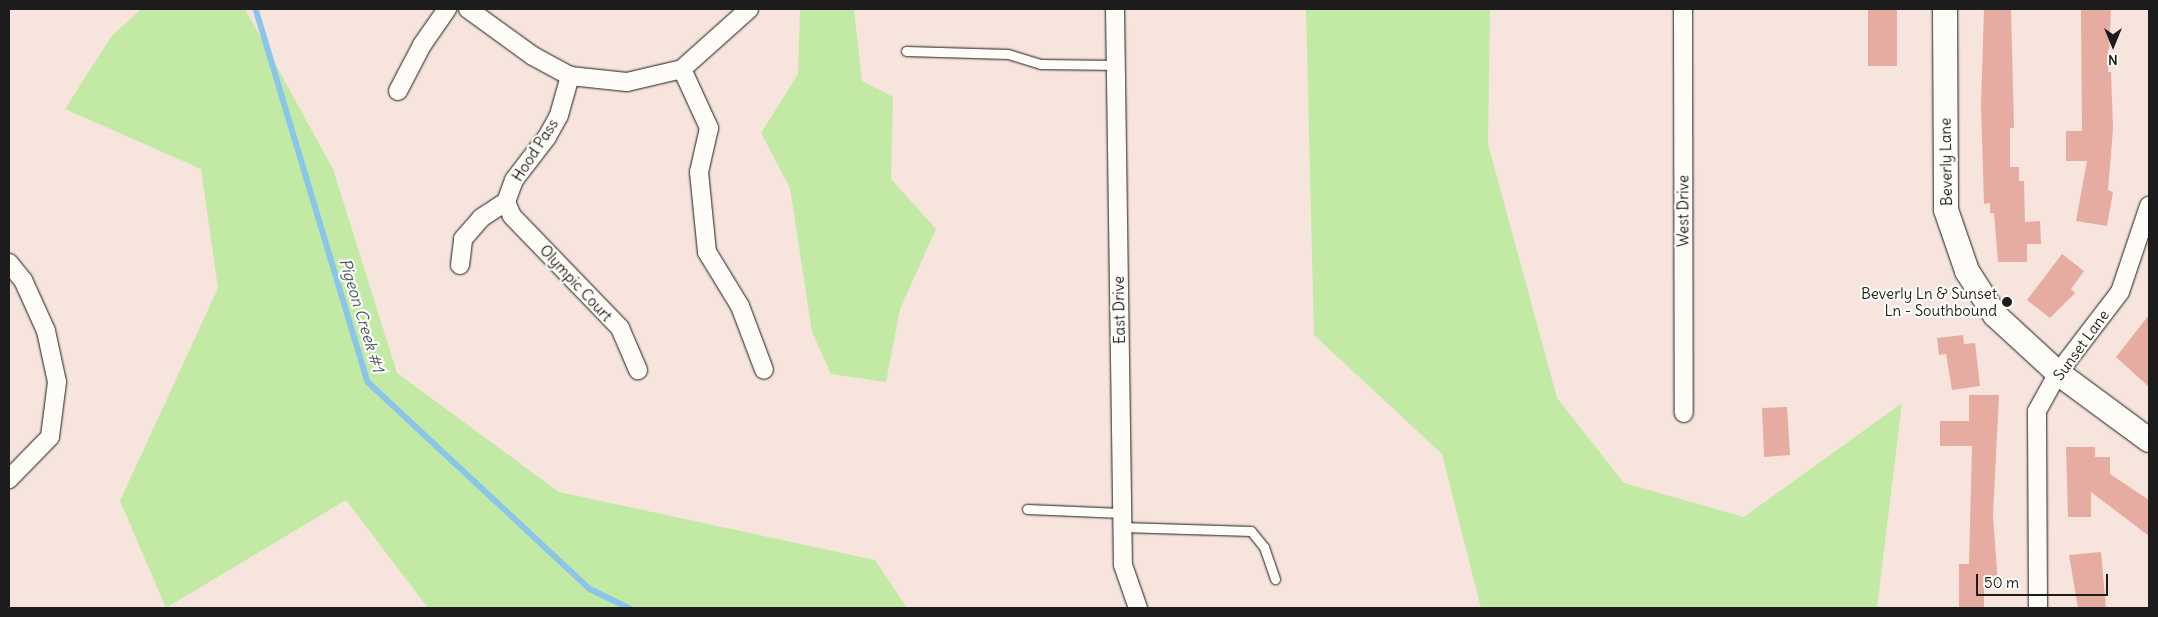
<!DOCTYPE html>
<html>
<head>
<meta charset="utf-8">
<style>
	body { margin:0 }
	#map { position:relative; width:2158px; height:617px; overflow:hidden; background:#f6e4dd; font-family:Delius,sans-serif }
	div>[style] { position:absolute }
	.green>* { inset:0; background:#c2eaa5 }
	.stream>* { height:5.5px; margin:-2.75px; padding:0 2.75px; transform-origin:2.75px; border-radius:2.75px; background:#8bc6ea }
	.building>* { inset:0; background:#e6aca1 }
	.roads { filter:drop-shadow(0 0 1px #1c1c1c) drop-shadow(0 0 1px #1c1c1c) }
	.lane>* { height:9px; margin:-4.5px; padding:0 4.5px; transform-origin:4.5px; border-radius:4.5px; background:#fdfcf7 }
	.street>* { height:18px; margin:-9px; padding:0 9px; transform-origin:9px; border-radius:9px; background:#fdfcf7 }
	.secondary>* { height:24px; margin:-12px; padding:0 12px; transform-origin:12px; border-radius:12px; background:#fdfcf7 }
	.dots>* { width:14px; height:14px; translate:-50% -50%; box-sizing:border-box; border:2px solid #fdfcf7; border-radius:50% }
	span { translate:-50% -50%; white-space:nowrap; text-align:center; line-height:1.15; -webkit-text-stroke:4.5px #fdfcf7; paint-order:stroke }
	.street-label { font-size:15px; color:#1c1c1c }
	.poi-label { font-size:15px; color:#1c1c1c }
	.right { translate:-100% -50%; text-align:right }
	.water-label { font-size:16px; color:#435864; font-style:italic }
	.frame { position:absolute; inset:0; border:10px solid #1c1c1c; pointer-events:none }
	.north { position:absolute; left:2088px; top:20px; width:50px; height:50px; -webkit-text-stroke:4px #fdfcf7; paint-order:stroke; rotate:180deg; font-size:14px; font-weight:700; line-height:20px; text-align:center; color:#1c1c1c }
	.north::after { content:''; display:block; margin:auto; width:18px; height:22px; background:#1c1c1c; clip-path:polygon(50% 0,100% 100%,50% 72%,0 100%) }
	.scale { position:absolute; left:1976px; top:574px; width:132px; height:22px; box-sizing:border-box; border:2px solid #1c1c1c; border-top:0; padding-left:6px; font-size:15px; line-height:18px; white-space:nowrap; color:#1c1c1c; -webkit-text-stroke:4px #fdfcf7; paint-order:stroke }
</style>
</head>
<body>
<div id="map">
	<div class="green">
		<i style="clip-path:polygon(141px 9px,245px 9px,333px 169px,397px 373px,559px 492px,875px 560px,907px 608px,428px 608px,346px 500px,166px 608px,120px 501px,218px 288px,201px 169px,65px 109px,111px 37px)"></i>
		<i style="clip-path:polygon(800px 9px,854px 9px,862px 81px,893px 97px,891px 179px,936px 229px,900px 309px,886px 382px,831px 374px,812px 332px,790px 188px,761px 133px,798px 74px)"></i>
		<i style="clip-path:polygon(1306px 9px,1490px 9px,1488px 144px,1557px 398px,1624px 483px,1744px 517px,1902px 403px,1877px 608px,1481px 608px,1442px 454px,1314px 335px)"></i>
	</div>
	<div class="stream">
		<i style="left:256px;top:9px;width:389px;rotate:73.3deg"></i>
		<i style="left:368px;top:382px;width:304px;rotate:43deg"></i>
		<i style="left:590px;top:589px;width:43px;rotate:26deg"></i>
	</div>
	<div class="building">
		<i style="clip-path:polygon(1868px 9px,1897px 9px,1897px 66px,1868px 66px)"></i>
		<i style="clip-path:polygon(1984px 9px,2011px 9px,2014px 128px,2010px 128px,2010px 167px,2019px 167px,2019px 181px,2024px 181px,2025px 222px,2040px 221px,2041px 244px,2027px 244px,2027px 262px,1998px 262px,1994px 213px,1990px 213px,1990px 203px,1984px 204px,1981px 106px)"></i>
		<i style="clip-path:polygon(2081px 9px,2111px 9px,2108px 72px,2111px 72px,2113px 129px,2108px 190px,2113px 192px,2107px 226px,2076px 221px,2087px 161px,2066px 161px,2066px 131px,2082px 131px)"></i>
		<i style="clip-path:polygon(2062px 254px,2084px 271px,2071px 289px,2075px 293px,2050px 318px,2027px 300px)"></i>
		<i style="clip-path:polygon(2149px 315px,2149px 387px,2116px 357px)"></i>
		<i style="clip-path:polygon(1963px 335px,1964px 344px,1975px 343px,1980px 386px,1952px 390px,1946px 354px,1939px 355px,1937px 338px)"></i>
		<i style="clip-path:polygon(1969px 395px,1999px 395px,1993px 515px,1998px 585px,1984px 585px,1984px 608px,1959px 608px,1959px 564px,1969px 564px,1972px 446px,1940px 446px,1940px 421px,1969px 421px)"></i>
		<i style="clip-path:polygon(1787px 407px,1790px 455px,1764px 457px,1762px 408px)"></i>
		<i style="clip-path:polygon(2066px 447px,2095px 447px,2095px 457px,2110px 457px,2110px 474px,2149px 500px,2149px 536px,2091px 492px,2091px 517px,2068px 517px)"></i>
		<i style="clip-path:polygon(2101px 552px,2106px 608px,2078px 608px,2069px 555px)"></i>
	</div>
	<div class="roads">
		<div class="lane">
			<i style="left:906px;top:51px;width:102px;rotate:1.7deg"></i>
			<i style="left:1008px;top:54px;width:34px;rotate:17deg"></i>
			<i style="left:1041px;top:64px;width:75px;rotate:0.8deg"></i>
			<i style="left:1027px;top:509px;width:95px;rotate:2.4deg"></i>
			<i style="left:1122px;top:527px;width:129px;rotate:1.8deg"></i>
			<i style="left:1251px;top:531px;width:21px;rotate:51deg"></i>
			<i style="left:1264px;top:547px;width:34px;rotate:71deg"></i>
		</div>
		<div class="street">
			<i style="left:468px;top:9px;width:80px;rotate:35.9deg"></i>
			<i style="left:533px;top:56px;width:42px;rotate:28.4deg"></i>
			<i style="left:570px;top:76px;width:57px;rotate:6deg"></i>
			<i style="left:627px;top:82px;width:57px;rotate:-13.3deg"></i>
			<i style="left:682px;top:69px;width:90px;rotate:-41.8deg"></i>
			<i style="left:1115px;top:9px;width:556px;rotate:89.18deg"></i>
			<i style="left:1123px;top:565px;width:46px;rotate:70.8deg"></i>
			<i style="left:1683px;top:9px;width:404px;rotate:89.9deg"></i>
			<i style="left:682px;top:69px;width:65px;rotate:65.4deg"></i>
			<i style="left:709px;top:128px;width:45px;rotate:102.8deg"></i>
			<i style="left:699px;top:172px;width:80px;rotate:84.3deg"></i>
			<i style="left:707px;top:252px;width:63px;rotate:58.6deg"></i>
			<i style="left:740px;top:306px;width:68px;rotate:69.4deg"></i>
			<i style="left:398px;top:91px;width:52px;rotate:-62.4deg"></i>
			<i style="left:422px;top:45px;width:44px;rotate:-55.2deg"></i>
			<i style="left:506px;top:202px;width:15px;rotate:67deg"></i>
			<i style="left:512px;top:216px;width:156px;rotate:46deg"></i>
			<i style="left:620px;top:328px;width:46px;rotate:66.8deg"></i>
			<i style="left:9px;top:263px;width:22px;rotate:51deg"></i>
			<i style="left:23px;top:280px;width:56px;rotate:65.7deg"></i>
			<i style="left:46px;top:331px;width:52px;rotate:77.8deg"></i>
			<i style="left:57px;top:382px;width:55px;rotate:97.3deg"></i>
			<i style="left:50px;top:437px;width:59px;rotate:134.3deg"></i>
			<i style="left:460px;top:265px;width:26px;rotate:-83deg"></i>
			<i style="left:463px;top:239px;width:28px;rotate:-49deg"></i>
			<i style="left:481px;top:218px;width:30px;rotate:-33deg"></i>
			<i style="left:506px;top:202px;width:23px;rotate:-70deg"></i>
			<i style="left:514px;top:180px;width:54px;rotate:-52.5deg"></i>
			<i style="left:547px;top:137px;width:25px;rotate:-61deg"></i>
			<i style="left:559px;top:115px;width:41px;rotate:-74.2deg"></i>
			<i style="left:2038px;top:608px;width:197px;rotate:-90.3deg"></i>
			<i style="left:2037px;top:411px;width:43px;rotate:-61.1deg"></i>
			<i style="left:2058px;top:373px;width:102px;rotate:-52.6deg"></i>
			<i style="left:2120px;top:292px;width:91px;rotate:-71.4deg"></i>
		</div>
		<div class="secondary">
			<i style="left:1945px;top:9px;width:201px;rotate:89.7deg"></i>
			<i style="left:1946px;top:210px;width:65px;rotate:71deg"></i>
			<i style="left:1967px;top:271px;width:52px;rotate:57.5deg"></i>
			<i style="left:1995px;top:315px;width:86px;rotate:42.6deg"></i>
			<i style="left:2058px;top:373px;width:113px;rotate:36.4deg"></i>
		</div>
	</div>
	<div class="dots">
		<i style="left:2007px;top:302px;background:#1c1c1c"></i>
	</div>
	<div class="street-label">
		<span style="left:535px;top:150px;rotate:-57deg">Hood Pass</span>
		<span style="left:1946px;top:162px;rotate:-91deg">Beverly Lane</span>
		<span style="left:1683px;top:211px;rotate:-90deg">West Drive</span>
		<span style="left:576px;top:283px;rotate:47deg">Olympic Court</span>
		<span style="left:1119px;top:310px;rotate:-91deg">East Drive</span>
		<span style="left:2081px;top:345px;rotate:-54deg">Sunset Lane</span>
	</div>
	<div class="poi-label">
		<span class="right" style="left:1997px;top:302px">Beverly Ln &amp; Sunset<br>Ln - Southbound</span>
	</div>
	<div class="water-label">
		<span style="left:362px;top:315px;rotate:73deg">Pigeon Creek #1</span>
	</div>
	<div class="frame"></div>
	<div class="north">N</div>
	<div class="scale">50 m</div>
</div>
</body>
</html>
